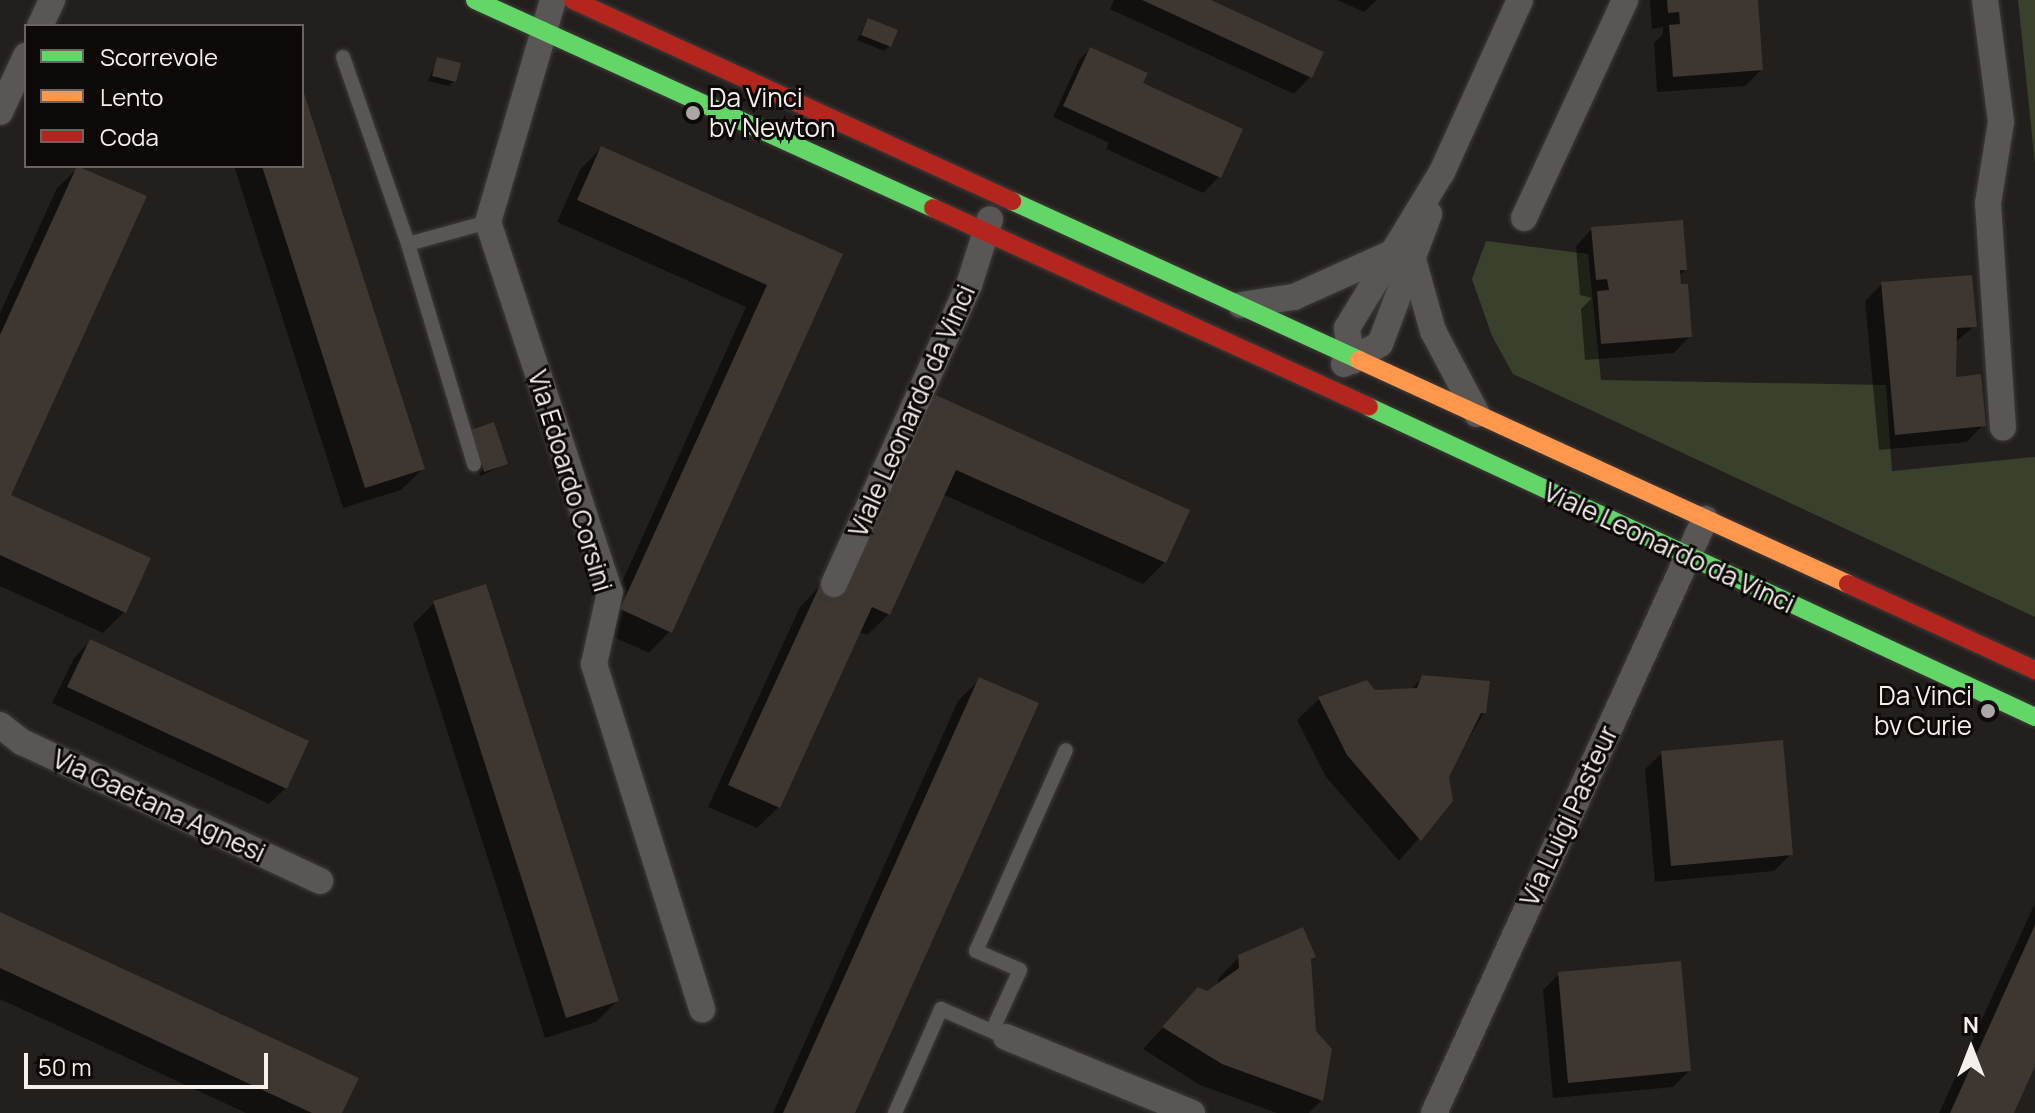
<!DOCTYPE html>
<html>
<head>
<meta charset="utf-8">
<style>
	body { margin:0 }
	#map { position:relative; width:2035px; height:1113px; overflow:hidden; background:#231f1d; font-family:Manrope,sans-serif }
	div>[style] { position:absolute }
	.green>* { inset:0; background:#39412c }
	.shadow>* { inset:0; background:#0007 }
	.building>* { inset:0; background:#3d3631 }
	.roads { filter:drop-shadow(0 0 2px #3e3b39) drop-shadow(0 0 2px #3e3b39) }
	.lane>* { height:14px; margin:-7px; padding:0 7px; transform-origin:7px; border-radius:7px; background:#595655 }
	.street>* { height:26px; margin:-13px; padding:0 13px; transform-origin:13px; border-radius:13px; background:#595655 }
	.fast>* { height:18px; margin:-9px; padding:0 9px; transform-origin:9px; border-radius:9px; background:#63d668 }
	.slow>* { height:18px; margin:-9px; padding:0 9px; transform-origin:9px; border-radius:9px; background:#ff974d }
	.jam>* { height:18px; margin:-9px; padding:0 9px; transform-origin:9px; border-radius:9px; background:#b3261e }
	.dots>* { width:22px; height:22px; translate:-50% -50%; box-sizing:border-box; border:4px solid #0d0907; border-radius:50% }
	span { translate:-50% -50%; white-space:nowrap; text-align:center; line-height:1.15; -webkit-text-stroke:6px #0d0907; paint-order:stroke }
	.poi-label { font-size:26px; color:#f6f0ed }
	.left { translate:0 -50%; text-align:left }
	.right { translate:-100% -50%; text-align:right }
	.street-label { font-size:26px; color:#f6f0ed }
	.legend { position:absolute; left:24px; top:24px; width:280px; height:144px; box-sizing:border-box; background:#0d0907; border:2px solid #6a6563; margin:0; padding:10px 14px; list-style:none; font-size:24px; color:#f6f0ed }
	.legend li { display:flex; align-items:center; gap:16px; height:40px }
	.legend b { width:40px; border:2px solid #6a6563 }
	.north { position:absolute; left:1931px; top:1009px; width:80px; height:80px; -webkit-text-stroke:6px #0d0907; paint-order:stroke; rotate:0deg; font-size:22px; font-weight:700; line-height:32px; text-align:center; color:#f6f0ed }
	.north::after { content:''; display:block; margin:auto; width:28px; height:36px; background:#f6f0ed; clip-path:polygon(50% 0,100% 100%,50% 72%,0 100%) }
	.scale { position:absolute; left:24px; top:1053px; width:244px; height:36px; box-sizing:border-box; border:4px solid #f6f0ed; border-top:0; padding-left:10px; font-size:24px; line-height:28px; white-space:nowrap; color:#f6f0ed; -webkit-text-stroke:6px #0d0907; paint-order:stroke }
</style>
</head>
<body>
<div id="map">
	<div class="green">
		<i style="clip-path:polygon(2018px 0,2035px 0,2035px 164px)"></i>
		<i style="clip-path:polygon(1486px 241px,1588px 254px,1601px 380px,1886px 385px,1892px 471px,2035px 457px,2035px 617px,1513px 374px,1492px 336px,1472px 279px)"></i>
	</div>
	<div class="shadow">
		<i style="clip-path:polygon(1114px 0,1207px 0,1321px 53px,1310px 77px,1294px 94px,1110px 9px)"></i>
		<i style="clip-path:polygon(1337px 0,1377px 0,1364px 12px)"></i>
		<i style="clip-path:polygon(1650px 0,1756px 0,1761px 70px,1745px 86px,1657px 92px,1654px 43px,1663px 34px,1663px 27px,1652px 29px)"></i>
		<i style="clip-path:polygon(868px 20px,889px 46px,884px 51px,857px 40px)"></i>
		<i style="clip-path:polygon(1090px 49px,1219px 177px,1203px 193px,1106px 149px,1109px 143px,1053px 117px,1079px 60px)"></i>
		<i style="clip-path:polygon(438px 59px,454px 81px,449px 86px,428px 81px)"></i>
		<i style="clip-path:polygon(302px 92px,423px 469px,401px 490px,343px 508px,234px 166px,302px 166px)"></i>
		<i style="clip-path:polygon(601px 148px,840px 255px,670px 631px,649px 653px,600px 631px,746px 307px,557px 222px,580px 170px)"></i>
		<i style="clip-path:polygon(79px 167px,8px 496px,125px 611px,103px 633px,0 586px,0 313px,57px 188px)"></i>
		<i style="clip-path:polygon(1592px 229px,1685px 270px,1679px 276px,1690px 336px,1674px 353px,1585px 360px,1581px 309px,1592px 298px,1580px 295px,1576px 246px)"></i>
		<i style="clip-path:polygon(1882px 284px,1975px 326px,1954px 343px,1954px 379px,1983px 425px,1967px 442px,1879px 450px,1865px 301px)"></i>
		<i style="clip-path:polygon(906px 415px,1165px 562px,1143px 584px,942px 494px,889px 614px,867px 635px,859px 632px,779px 807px,757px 828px,708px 807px,800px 607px,821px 585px)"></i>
		<i style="clip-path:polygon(493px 425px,506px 464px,480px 476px,467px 437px)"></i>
		<i style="clip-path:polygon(435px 602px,617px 1001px,596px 1022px,545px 1038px,413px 624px)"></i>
		<i style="clip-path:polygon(90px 641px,286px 788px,269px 804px,52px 703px,74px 658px)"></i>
		<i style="clip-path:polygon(1423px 677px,1484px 712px,1447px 777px,1451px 801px,1399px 861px,1326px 777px,1297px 720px,1319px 699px,1367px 682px,1374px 692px,1410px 690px)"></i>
		<i style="clip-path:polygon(980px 679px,853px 1113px,773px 1113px,958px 701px)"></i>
		<i style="clip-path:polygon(1662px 753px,1791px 854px,1774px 871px,1655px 882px,1645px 769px)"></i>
		<i style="clip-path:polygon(2035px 903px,2035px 1061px,2011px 1113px,1939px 1113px)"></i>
		<i style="clip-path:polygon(0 914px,340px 1113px,246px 1113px,0 999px)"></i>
		<i style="clip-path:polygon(1314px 956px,1309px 961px,1322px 1100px,1309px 1113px,1277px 1113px,1200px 1085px,1143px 1049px,1198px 989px,1207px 994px,1218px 986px,1218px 979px,1239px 957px)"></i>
		<i style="clip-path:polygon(1559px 974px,1689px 1071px,1673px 1087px,1553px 1098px,1543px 990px)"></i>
	</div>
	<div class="building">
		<i style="clip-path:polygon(1142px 0,1211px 0,1324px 52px,1312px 78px)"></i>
		<i style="clip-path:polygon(1667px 0,1758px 0,1763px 70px,1673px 77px,1669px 25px,1680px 24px,1679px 12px,1668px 13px)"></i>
		<i style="clip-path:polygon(868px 18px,898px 30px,891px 47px,861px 35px)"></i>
		<i style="clip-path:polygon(1090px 47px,1148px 73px,1143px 83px,1243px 129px,1221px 178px,1063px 106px)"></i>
		<i style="clip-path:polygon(437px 57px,461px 63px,456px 82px,432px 76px)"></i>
		<i style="clip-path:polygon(302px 87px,425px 469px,365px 488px,262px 166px,302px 166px)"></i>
		<i style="clip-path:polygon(601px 146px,843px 254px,672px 633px,620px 609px,767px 285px,577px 200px)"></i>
		<i style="clip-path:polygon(77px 166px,147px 196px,11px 495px,151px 558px,126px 613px,0 555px,0 335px)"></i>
		<i style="clip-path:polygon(1683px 220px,1687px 270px,1680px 270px,1681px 284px,1688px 284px,1692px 337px,1601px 344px,1597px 291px,1609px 290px,1607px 279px,1596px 280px,1591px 227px)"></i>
		<i style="clip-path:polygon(1972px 275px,1977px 327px,1957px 328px,1956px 377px,1981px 374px,1986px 426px,1895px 435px,1881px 282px)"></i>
		<i style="clip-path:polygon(927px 391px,1190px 510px,1166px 563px,956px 470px,890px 615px,872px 607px,780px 808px,728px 785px,821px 583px,840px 591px)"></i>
		<i style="clip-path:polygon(494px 422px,508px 464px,484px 472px,471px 430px)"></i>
		<i style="clip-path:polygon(486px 584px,619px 1001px,566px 1018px,433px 601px)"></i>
		<i style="clip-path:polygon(90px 639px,309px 741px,287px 789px,67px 687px)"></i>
		<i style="clip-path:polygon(1422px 675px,1490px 681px,1486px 713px,1481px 713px,1449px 777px,1453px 801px,1421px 841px,1347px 755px,1318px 697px,1367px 680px,1375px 690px,1417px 688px)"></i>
		<i style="clip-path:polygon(979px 677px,1039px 703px,855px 1113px,783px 1113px)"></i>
		<i style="clip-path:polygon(1783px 740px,1793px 855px,1671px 866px,1661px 751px)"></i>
		<i style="clip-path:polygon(0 912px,359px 1078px,342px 1113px,312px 1113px,0 968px)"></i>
		<i style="clip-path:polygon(2035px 925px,2035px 1066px,2014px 1113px,1950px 1113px)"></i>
		<i style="clip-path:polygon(1303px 927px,1316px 957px,1311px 959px,1316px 1031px,1332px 1049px,1323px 1101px,1222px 1064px,1162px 1027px,1198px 987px,1207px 991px,1239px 968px,1238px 955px)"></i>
		<i style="clip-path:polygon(1681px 961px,1691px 1071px,1568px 1083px,1558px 972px)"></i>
	</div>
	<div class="roads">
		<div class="lane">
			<i style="left:343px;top:57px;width:198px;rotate:70.8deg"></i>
			<i style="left:408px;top:244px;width:230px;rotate:73.3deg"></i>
			<i style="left:408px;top:244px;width:83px;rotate:-15.4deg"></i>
			<i style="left:992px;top:1031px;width:67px;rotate:-65.3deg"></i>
			<i style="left:1020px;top:970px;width:48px;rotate:-156.6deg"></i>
			<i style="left:976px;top:951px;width:220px;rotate:-65.9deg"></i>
			<i style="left:895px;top:1113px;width:114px;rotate:-66.1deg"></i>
			<i style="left:941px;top:1009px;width:62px;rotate:23.7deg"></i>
		</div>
		<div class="street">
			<i style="left:553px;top:0;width:231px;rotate:106.3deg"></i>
			<i style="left:488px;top:222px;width:390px;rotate:71.8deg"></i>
			<i style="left:610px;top:592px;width:74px;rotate:102.5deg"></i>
			<i style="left:594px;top:664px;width:362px;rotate:72.6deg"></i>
			<i style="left:1985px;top:0;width:123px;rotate:82.5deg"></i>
			<i style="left:2001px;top:122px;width:82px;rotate:99.1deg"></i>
			<i style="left:1988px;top:203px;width:225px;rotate:86.2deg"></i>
			<i style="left:40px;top:26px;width:29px;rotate:-65deg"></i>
			<i style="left:0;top:112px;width:62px;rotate:-65.1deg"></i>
			<i style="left:1524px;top:218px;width:240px;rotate:-65.1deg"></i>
			<i style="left:1414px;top:263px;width:71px;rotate:74.4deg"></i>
			<i style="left:1433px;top:331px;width:94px;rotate:62.1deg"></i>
			<i style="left:1241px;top:305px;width:54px;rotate:-8.6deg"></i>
			<i style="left:1294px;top:297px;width:107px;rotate:-24.2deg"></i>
			<i style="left:1352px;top:361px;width:33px;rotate:-99deg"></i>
			<i style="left:1347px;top:328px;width:183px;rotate:-58.7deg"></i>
			<i style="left:1442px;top:172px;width:189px;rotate:-65.6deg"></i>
			<i style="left:1344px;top:364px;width:41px;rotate:-29.1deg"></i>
			<i style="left:1380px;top:344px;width:139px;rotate:-69.3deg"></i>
			<i style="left:834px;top:584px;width:328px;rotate:-65.7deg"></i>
			<i style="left:969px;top:285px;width:69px;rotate:-72.3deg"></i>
			<i style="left:0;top:725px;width:28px;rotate:38deg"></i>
			<i style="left:22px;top:742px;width:329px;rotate:25deg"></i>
			<i style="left:1006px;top:1037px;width:201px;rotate:22.2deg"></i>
			<i style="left:1434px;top:1113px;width:653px;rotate:-65.48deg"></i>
		</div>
		<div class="fast">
			<i style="left:475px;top:0;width:503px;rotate:24.43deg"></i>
			<i style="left:1012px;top:201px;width:382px;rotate:24.6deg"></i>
			<i style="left:1369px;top:407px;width:735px;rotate:24.96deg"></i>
		</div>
		<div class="slow">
			<i style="left:1359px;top:360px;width:538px;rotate:24.61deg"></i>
		</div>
		<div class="jam">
			<i style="left:573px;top:0;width:483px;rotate:24.6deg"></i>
			<i style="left:933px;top:208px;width:479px;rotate:24.5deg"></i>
			<i style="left:1848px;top:584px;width:206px;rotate:24.7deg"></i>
		</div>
	</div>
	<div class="dots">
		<i style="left:693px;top:113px;background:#aca7a4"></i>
		<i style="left:1988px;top:711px;background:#aca7a4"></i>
	</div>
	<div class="poi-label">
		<span class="left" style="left:709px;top:113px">Da Vinci<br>bv Newton</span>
		<span class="right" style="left:1972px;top:711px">Da Vinci<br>bv Curie</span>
	</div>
	<div class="street-label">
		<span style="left:912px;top:411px;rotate:-66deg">Viale Leonardo da Vinci</span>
		<span style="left:570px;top:481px;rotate:73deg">Via Edoardo Corsini</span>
		<span style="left:1669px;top:548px;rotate:25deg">Viale Leonardo da Vinci</span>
		<span style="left:159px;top:806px;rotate:25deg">Via Gaetana Agnesi</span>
		<span style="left:1569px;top:816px;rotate:-65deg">Via Luigi Pasteur</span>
	</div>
	<ul class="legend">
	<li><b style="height:10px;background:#63d668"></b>Scorrevole</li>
	<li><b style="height:10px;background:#ff974d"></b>Lento</li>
	<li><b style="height:10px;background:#b3261e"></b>Coda</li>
	</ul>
	<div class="north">N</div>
	<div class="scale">50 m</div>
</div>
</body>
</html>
